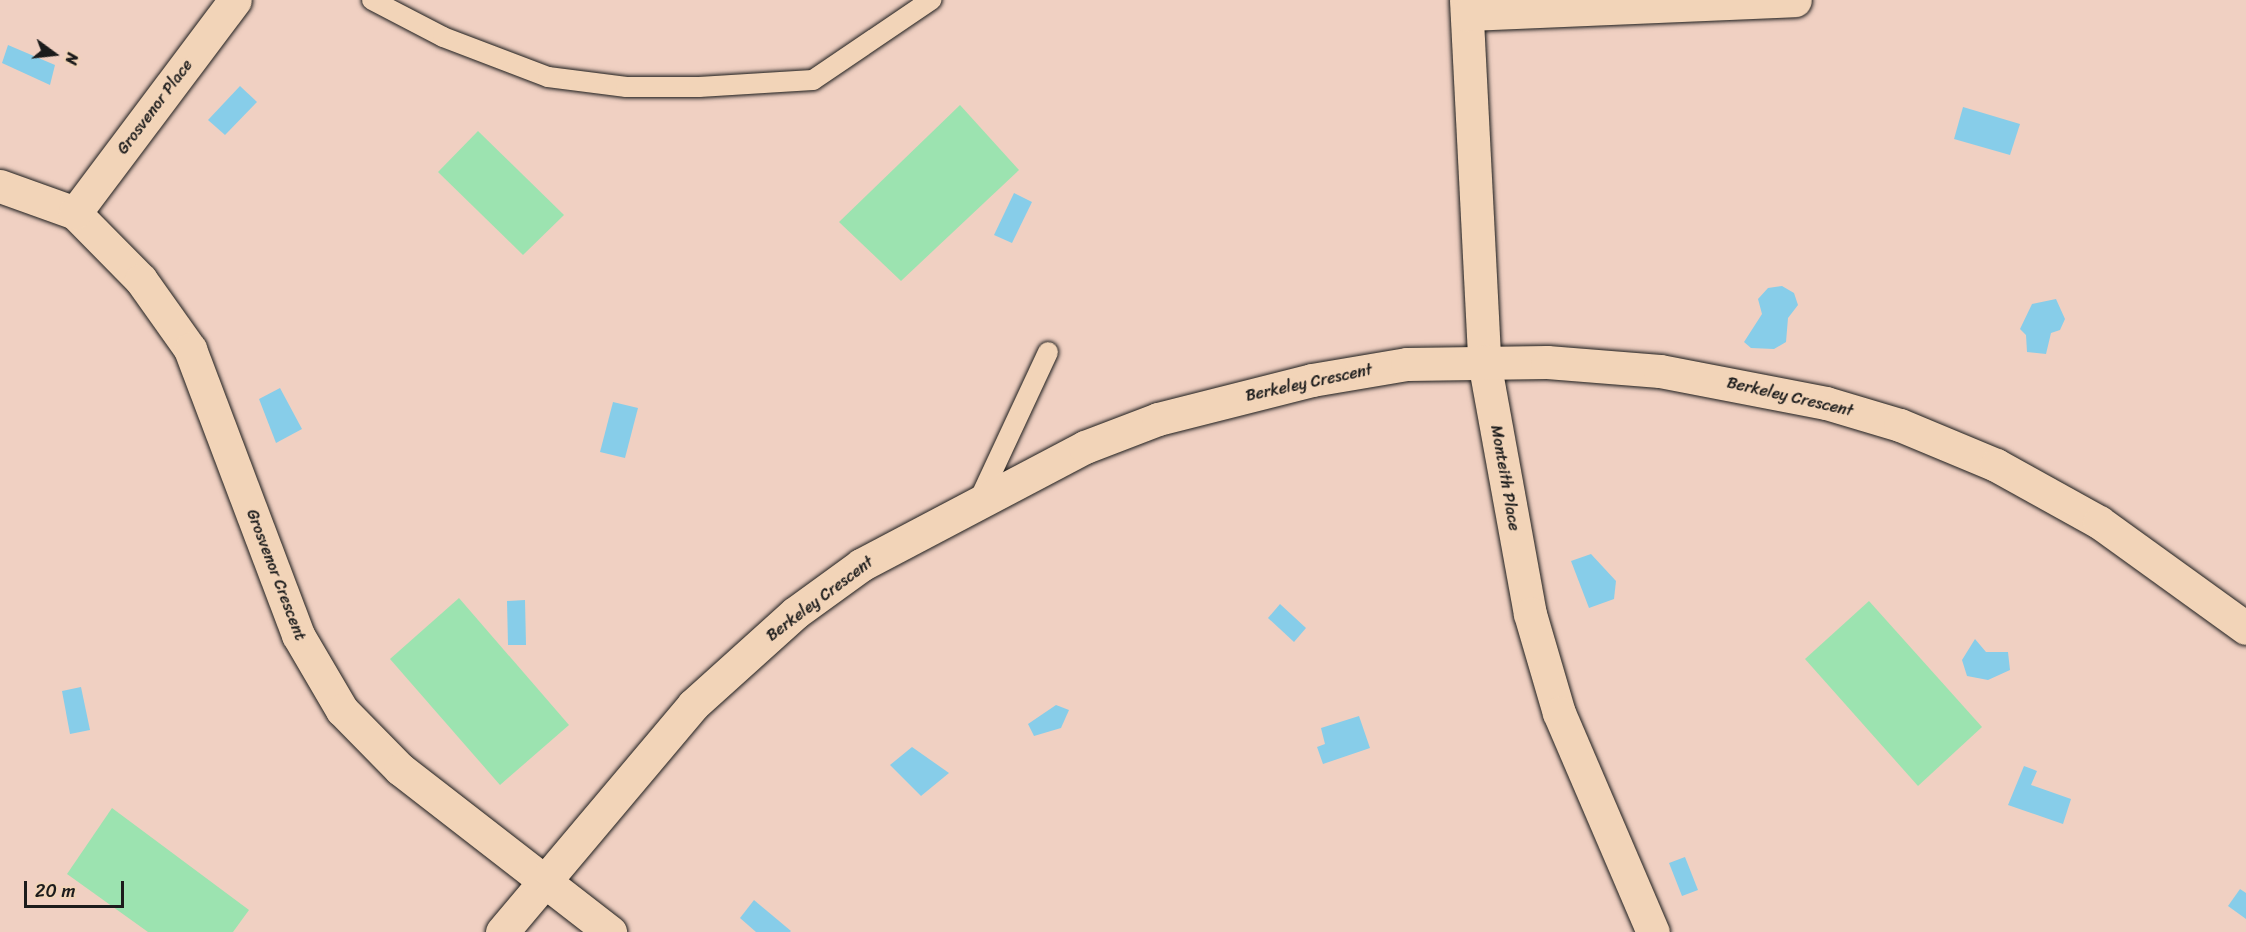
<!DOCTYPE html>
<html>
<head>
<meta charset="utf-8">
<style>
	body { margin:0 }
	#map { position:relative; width:2246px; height:932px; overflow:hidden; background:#f0d0c2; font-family:Sriracha,sans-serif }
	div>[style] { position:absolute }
	.green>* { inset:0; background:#9ce3b0 }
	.water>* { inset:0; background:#87cde9 }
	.roads { filter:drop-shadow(0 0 2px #1c1c1c) drop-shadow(0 0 2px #1c1c1c) }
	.service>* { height:20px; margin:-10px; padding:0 10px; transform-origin:10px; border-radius:10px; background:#f2d4b8 }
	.minor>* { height:33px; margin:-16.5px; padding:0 16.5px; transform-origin:16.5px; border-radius:16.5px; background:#f2d4b8 }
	span { translate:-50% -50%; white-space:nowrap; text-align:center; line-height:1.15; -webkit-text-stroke:4.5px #f2d4b8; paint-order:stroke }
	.street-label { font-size:16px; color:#1c1c1c }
	.north { position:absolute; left:24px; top:24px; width:60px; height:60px; -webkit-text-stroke:4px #f2d4b8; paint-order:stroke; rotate:105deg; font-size:16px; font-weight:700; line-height:24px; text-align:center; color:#1c1c1c }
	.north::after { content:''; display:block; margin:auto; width:21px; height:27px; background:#1c1c1c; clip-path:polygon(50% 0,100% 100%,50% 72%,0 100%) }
	.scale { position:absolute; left:24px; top:881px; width:100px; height:27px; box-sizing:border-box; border:3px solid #1c1c1c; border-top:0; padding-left:8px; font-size:18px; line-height:21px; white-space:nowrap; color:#1c1c1c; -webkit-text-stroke:4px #f2d4b8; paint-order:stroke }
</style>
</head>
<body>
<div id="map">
	<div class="green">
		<i style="clip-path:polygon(960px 105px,1019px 170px,901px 281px,839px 222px)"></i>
		<i style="clip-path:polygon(478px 131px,564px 215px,523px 255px,438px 172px)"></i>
		<i style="clip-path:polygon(459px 598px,569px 725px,500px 785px,390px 659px)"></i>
		<i style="clip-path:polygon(1869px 601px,1982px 727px,1918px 786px,1805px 659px)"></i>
		<i style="clip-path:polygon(112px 808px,249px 910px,233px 932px,148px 932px,67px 874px)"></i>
	</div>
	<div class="water">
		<i style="clip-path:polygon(8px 45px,55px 65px,50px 85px,2px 63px)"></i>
		<i style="clip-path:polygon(240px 86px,257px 102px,225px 135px,208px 120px)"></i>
		<i style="clip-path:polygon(1963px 107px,2020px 124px,2010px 155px,1954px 139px)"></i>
		<i style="clip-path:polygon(1014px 193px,1032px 202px,1012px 243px,994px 235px)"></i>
		<i style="clip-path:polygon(1782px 286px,1794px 293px,1798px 305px,1788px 318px,1786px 342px,1774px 349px,1751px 348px,1744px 342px,1762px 314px,1758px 299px,1768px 288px)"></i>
		<i style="clip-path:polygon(2056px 299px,2065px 319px,2060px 330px,2051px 333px,2046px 354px,2027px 352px,2026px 335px,2020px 329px,2032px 304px)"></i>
		<i style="clip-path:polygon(280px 388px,302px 429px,276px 443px,259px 399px)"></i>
		<i style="clip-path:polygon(613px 402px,638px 408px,625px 458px,600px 452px)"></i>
		<i style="clip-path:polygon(1591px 554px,1616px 581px,1614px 599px,1589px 608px,1571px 561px)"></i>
		<i style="clip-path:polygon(525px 600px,526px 645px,508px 645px,507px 601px)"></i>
		<i style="clip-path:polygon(1280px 604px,1306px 628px,1294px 642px,1268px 618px)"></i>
		<i style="clip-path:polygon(1975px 639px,1986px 652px,2008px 652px,2010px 670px,1988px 680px,1967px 676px,1962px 660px)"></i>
		<i style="clip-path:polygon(81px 687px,90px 730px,70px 734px,62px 691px)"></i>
		<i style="clip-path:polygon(1056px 705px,1069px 710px,1061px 728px,1034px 736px,1028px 724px)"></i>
		<i style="clip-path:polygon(1359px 716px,1370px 748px,1323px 764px,1317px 747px,1325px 744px,1321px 728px)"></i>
		<i style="clip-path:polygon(912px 747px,949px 773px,921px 796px,890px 765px)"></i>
		<i style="clip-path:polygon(2024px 766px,2037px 771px,2031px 785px,2071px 799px,2063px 824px,2008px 805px)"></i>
		<i style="clip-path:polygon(1685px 857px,1698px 890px,1682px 896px,1669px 863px)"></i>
		<i style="clip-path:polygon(2240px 889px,2246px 893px,2246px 919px,2228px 906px)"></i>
		<i style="clip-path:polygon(754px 900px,791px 931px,790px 932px,756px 932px,740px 918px)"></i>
	</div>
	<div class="roads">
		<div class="service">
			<i style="left:372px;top:0;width:80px;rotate:27.5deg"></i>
			<i style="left:443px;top:37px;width:112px;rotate:20.9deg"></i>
			<i style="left:548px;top:77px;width:79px;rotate:7.3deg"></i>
			<i style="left:626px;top:87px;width:73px"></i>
			<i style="left:699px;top:87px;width:114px;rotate:-3.5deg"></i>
			<i style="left:813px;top:80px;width:143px;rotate:-34.1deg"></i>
			<i style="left:980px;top:498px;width:161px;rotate:-65deg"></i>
		</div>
		<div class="minor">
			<i style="left:1466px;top:0;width:361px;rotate:87.1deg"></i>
			<i style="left:1484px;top:361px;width:257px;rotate:79.7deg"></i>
			<i style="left:1530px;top:614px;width:103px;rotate:73.7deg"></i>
			<i style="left:1559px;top:713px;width:238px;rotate:66.8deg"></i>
			<i style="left:1467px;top:14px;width:328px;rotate:-2.4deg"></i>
			<i style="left:0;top:186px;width:80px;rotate:19.8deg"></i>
			<i style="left:75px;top:213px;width:94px;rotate:45.4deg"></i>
			<i style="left:141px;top:280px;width:85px;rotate:54.6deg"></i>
			<i style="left:190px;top:349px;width:306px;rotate:69.3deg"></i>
			<i style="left:298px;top:635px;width:87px;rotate:59.6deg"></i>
			<i style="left:342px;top:710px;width:83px;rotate:45.5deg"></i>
			<i style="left:400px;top:769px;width:266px;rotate:37.8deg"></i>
			<i style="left:75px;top:213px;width:266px;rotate:-53.1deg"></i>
			<i style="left:502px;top:932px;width:297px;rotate:-49.9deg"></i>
			<i style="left:693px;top:705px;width:137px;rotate:-42deg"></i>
			<i style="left:795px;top:613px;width:82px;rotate:-36deg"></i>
			<i style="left:861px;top:565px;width:253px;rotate:-27.8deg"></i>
			<i style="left:1085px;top:447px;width:78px;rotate:-21deg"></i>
			<i style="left:1158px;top:419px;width:159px;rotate:-14.2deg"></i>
			<i style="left:1312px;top:380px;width:96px;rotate:-9.6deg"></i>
			<i style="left:1407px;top:364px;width:140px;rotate:-0.8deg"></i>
			<i style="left:1547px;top:362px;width:113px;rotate:4.6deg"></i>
			<i style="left:1660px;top:371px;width:169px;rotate:10.9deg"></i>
			<i style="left:1826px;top:403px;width:77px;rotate:16.6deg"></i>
			<i style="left:1900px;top:425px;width:104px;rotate:22.6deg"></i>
			<i style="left:1996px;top:465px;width:118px;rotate:29deg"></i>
			<i style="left:2099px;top:522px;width:181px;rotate:35.8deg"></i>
		</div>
	</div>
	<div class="street-label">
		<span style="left:155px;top:107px;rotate:-53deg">Grosvenor Place</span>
		<span style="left:1309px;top:383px;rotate:-12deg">Berkeley Crescent</span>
		<span style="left:1790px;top:397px;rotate:13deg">Berkeley Crescent</span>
		<span style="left:1505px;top:478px;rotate:80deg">Monteith Place</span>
		<span style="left:276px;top:575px;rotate:69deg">Grosvenor Crescent</span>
		<span style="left:820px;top:599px;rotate:-37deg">Berkeley Crescent</span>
	</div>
	<div class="north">N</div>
	<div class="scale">20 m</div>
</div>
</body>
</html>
